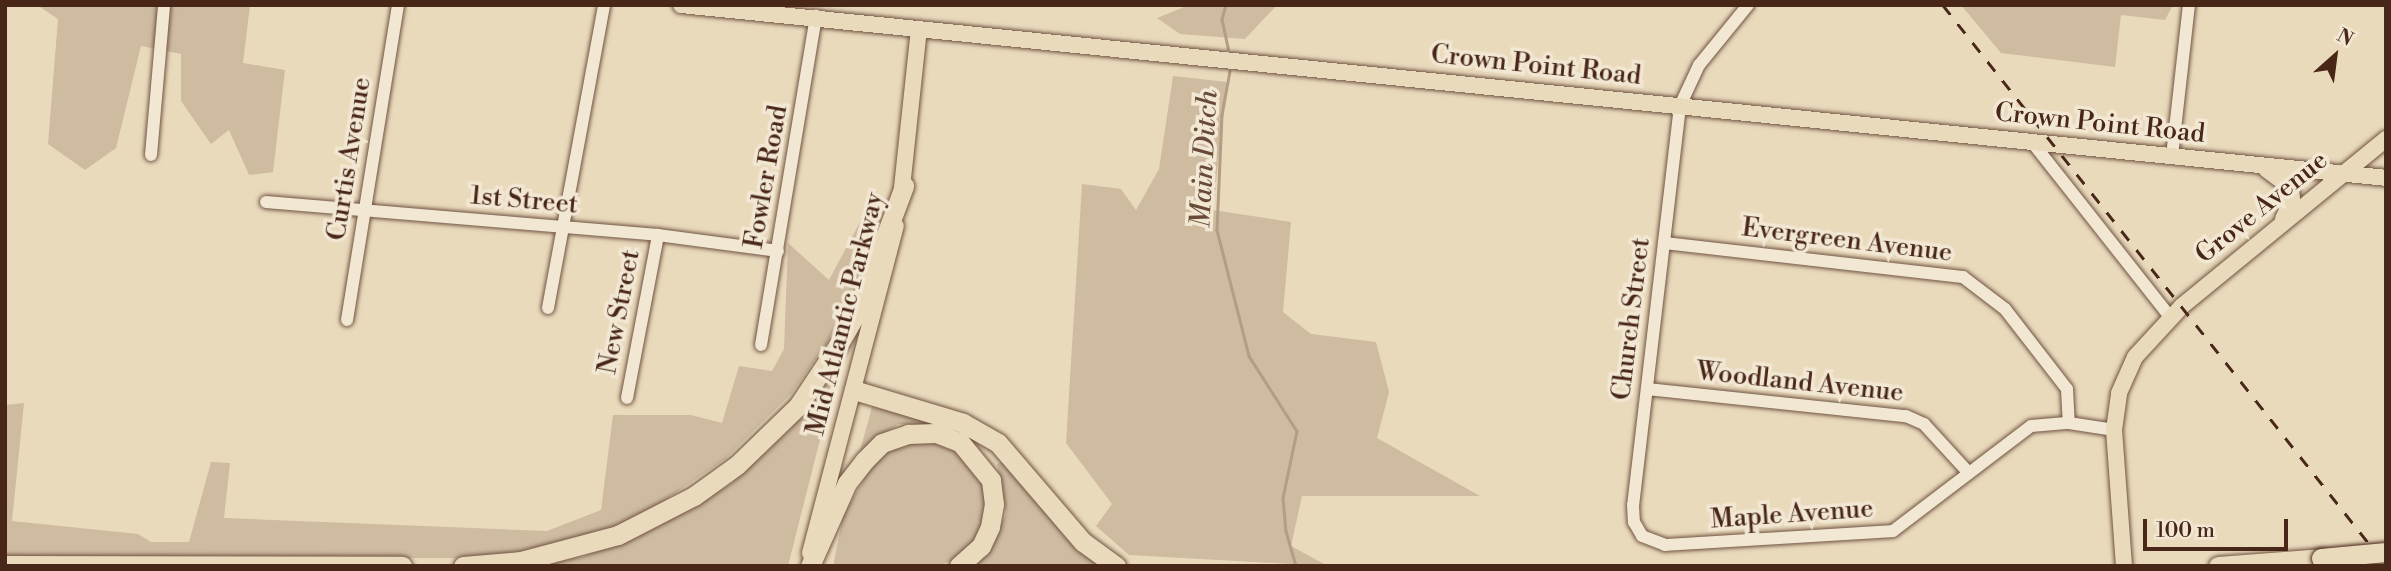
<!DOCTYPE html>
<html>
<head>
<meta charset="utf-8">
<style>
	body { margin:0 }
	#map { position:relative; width:2391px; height:571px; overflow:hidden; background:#eadabc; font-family:"Libre Bodoni",serif }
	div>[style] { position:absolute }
	.green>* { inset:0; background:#cebba0 }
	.stream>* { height:2.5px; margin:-1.25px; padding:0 1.25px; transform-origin:1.25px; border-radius:1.25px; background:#b39d84 }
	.roads { filter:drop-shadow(0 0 2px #705341) drop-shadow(0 0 2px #705341) }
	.minor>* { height:12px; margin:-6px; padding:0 6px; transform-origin:6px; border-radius:6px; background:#f1e7d3 }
	.major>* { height:16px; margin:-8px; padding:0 8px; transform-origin:8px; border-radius:8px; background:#eadabc }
	.highway>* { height:19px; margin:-9.5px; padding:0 9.5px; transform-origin:9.5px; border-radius:9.5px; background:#eadabc }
	.rail>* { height:2.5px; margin-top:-1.25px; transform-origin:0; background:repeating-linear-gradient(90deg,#482618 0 12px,transparent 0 24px) }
	.bridges { filter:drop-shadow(0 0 2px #482618) drop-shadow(0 0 2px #482618) }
	.highway-bridge>* { height:19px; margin:-9.5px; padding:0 9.5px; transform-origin:9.5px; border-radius:9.5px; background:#eadabc }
	span { translate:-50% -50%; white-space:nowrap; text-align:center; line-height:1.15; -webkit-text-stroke:7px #f1e7d3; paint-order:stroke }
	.street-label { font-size:26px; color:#482618 }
	.water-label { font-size:28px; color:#684a38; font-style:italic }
	.frame { position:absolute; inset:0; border:7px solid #482618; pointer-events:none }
	.north { position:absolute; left:2300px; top:21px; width:70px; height:70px; -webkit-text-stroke:5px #f1e7d3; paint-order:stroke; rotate:28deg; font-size:19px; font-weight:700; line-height:28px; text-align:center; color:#482618 }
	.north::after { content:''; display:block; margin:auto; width:24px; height:32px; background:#482618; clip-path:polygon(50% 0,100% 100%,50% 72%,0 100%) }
	.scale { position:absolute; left:2143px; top:519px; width:145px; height:32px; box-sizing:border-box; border:4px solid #482618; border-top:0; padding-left:9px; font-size:21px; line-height:24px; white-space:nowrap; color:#482618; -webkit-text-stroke:5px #f1e7d3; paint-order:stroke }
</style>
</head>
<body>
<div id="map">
	<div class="green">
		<i style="clip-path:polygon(37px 5px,250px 5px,243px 63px,285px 70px,273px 172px,249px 175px,229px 130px,211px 144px,181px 101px,181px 54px,141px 46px,116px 148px,85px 170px,48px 144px,58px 19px)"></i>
		<i style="clip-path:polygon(1189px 5px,1277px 5px,1245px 39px,1180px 34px,1157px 18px)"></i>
		<i style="clip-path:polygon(1961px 5px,2173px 5px,2165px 20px,2121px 15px,2115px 67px,2001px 53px)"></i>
		<i style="clip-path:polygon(1173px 76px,1227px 82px,1213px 210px,1291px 222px,1283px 312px,1311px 334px,1376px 342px,1389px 392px,1377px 438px,1480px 496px,1302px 496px,1291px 546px,1328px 566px,1129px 555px,1096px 526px,1112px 504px,1066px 443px,1082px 184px,1121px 189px,1136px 210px,1159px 169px)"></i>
		<i style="clip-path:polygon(877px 190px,859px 281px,826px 344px,791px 394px,725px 459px,644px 514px,576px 542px,493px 558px,5px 558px,5px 405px,24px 403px,12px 521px,138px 534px,151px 542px,189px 542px,211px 462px,230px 463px,224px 518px,547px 531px,601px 510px,613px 415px,691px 415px,722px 423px,739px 366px,772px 371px,784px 349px,788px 243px,829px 280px)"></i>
		<i style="clip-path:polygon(843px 349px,788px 566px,533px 566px,583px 557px,669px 520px,731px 484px,791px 429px)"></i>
		<i style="clip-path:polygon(872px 407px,946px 424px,898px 424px,860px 451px)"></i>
		<i style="clip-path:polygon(945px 441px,967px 457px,985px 481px,990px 510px,975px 541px,955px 559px,939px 566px,833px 566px,843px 516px,872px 465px,901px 442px)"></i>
		<i style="clip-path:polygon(1005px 461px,1107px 566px,964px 566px,990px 547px,1006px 514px,997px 464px)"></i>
	</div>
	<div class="stream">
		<i style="left:1226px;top:5px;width:15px;rotate:106deg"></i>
		<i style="left:1222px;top:19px;width:30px;rotate:78deg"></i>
		<i style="left:1230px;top:71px;width:45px;rotate:100.3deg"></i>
		<i style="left:1222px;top:115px;width:115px;rotate:92.5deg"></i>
		<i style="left:1217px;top:230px;width:130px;rotate:75.7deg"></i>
		<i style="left:1249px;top:356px;width:89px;rotate:57.4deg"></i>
		<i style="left:1297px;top:431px;width:68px;rotate:101.8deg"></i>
		<i style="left:1283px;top:498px;width:33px;rotate:85deg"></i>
		<i style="left:1286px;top:531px;width:36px;rotate:74deg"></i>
	</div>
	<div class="roads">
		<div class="minor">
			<i style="left:1748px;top:5px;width:77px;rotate:129.2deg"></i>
			<i style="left:1699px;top:65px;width:45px;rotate:114.9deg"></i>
			<i style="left:1680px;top:106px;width:402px;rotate:96.7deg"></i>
			<i style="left:1633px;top:505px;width:17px;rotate:87deg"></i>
			<i style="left:1634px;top:522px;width:16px;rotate:60deg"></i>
			<i style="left:1642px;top:536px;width:25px;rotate:21deg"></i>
			<i style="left:1665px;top:545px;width:228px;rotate:-3.5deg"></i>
			<i style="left:1893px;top:531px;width:173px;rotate:-37.3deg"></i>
			<i style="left:2031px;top:426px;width:38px;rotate:-5deg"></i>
			<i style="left:2069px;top:423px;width:46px;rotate:8.8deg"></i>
			<i style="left:2032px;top:142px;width:223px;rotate:51.7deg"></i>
			<i style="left:151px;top:155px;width:151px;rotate:-85deg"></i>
			<i style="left:2172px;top:156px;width:152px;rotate:-83.6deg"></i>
			<i style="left:266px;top:202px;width:393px;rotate:4.8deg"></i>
			<i style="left:658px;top:235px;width:121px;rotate:7.6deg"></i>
			<i style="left:1664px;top:243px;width:301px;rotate:6.5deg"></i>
			<i style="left:1963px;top:277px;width:53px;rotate:37.3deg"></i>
			<i style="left:2005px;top:309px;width:101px;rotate:52.2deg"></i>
			<i style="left:2067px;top:389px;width:34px;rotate:87deg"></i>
			<i style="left:548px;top:308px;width:308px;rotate:-79.5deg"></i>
			<i style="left:347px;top:320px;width:319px;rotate:-80.8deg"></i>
			<i style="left:761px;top:345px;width:334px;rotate:-80.5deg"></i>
			<i style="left:1647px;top:389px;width:260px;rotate:6deg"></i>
			<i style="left:1906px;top:416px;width:20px;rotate:24deg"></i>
			<i style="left:1924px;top:424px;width:65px;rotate:47.5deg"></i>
			<i style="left:627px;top:398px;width:166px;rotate:-79.2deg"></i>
		</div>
		<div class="major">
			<i style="left:681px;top:5px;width:1714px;rotate:5.79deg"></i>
			<i style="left:2266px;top:169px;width:31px;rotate:37deg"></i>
			<i style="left:2291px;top:188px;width:11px;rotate:85deg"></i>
			<i style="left:2292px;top:199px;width:22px;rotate:114deg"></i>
			<i style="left:901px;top:197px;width:169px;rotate:-83.9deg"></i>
			<i style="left:810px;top:553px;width:338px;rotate:-75.3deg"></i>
			<i style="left:2124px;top:566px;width:136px;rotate:-94.2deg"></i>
			<i style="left:2114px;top:430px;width:37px;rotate:-82deg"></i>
			<i style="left:2119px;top:393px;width:39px;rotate:-66deg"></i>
			<i style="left:2135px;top:357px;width:69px;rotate:-47.3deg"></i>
			<i style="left:2182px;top:306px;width:264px;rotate:-39.3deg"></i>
		</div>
		<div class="highway">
			<i style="left:854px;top:390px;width:114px;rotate:16.8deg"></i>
			<i style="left:963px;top:423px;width:40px;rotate:29.7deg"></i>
			<i style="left:998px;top:443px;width:130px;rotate:49.4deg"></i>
			<i style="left:1083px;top:542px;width:41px;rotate:36deg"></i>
			<i style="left:5px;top:565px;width:397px;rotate:0.1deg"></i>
			<i style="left:463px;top:566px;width:58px;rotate:-4.9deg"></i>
			<i style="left:521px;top:561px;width:100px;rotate:-15deg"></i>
			<i style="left:618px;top:535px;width:85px;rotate:-27.2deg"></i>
			<i style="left:694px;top:496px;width:53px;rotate:-35.8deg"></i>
			<i style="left:737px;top:465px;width:85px;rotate:-44deg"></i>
			<i style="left:798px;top:406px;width:71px;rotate:-56.5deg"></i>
			<i style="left:837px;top:347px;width:38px;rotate:-60deg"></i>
			<i style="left:856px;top:314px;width:137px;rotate:-69.4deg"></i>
			<i style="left:810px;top:566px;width:91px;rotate:-66deg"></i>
			<i style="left:847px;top:483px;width:28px;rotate:-52deg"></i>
			<i style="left:864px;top:461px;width:25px;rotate:-45deg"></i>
			<i style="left:882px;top:443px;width:28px;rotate:-19deg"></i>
			<i style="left:908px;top:434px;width:28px;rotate:-2deg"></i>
			<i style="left:936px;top:433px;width:26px;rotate:21deg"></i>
			<i style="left:960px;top:442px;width:49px;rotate:50.8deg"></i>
			<i style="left:991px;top:480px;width:24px;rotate:83deg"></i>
			<i style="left:994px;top:504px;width:23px;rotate:100deg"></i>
			<i style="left:990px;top:527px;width:21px;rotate:115deg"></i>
			<i style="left:981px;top:546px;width:30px;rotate:138deg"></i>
			<i style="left:2218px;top:566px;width:103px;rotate:-4.4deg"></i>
		</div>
	</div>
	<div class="rail">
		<i style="left:1943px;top:5px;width:714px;rotate:51.65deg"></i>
	</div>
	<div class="bridges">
		<div class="highway-bridge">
			<i style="left:2321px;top:558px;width:65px;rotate:-5.3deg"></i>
		</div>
	</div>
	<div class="street-label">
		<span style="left:1536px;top:66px;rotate:6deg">Crown Point Road</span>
		<span style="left:2100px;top:124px;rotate:6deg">Crown Point Road</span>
		<span style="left:350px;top:159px;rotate:-81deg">Curtis Avenue</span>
		<span style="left:767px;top:177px;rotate:-80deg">Fowler Road</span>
		<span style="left:524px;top:201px;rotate:5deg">1st Street</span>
		<span style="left:2262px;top:208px;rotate:-39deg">Grove Avenue</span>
		<span style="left:1847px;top:241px;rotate:7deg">Evergreen Avenue</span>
		<span style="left:620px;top:312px;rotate:-79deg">New Street</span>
		<span style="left:846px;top:314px;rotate:-76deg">Mid Atlantic Parkway</span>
		<span style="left:1632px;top:319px;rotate:-83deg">Church Street</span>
		<span style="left:1800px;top:383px;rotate:6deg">Woodland Avenue</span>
		<span style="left:1792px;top:515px;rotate:-4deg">Maple Avenue</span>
	</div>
	<div class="water-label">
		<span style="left:1205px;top:159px;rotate:-87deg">Main Ditch</span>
	</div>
	<div class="frame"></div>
	<div class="north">N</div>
	<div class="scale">100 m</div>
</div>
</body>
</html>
